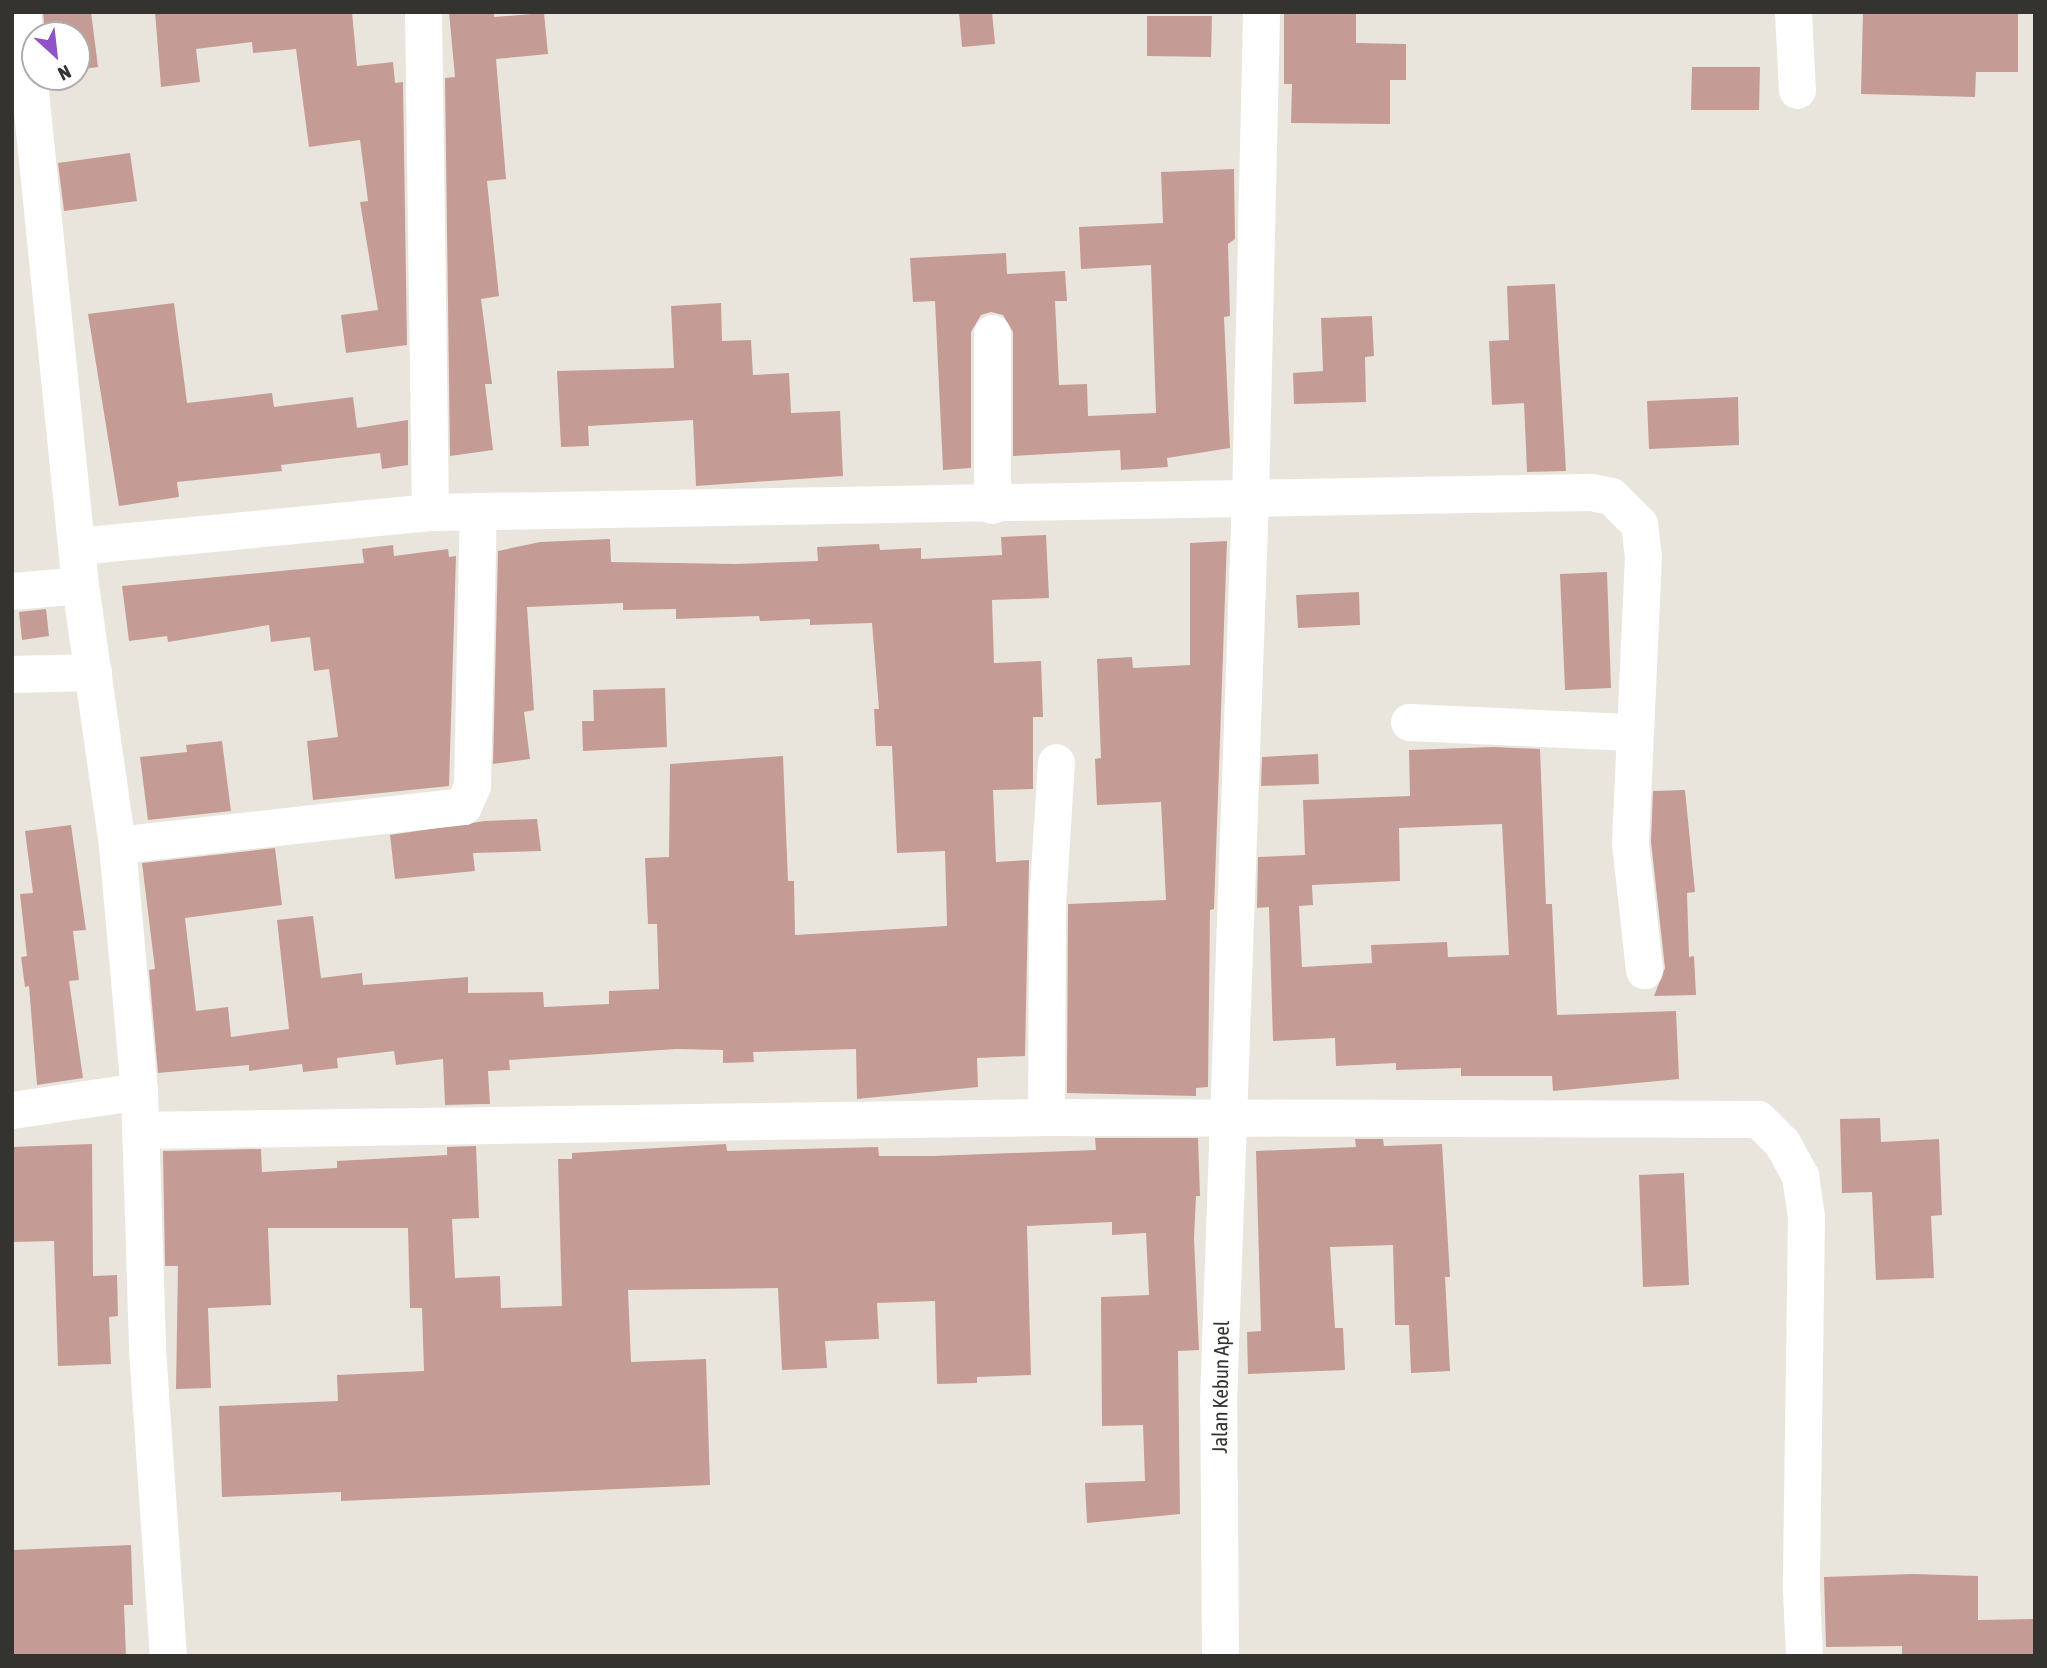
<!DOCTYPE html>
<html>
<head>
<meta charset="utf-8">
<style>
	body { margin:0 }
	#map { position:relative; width:2047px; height:1668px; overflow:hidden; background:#eae5dc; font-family:"Asap Condensed",sans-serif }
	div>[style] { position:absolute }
	.building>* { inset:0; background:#c49c95 }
	.minor>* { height:37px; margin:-18.5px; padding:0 18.5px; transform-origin:18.5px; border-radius:18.5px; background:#fff }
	span { translate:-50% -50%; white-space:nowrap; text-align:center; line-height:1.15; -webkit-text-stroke:7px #fff; paint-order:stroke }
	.street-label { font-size:21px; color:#35332f }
	.frame { position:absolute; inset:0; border:14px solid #35332f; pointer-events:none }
	.north { position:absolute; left:21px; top:21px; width:70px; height:70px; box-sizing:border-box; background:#fff; border:2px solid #aeadac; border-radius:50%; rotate:153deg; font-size:19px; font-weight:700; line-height:28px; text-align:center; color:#35332f }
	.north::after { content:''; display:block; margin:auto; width:24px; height:32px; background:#8f52c9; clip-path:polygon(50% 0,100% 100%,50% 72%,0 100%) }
</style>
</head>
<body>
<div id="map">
	<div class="building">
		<i style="clip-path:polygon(43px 12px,91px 12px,98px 67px,77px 70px,77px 35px,45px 35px)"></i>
		<i style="clip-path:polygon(155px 12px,352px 12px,357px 66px,393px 62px,395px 83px,403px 82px,407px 345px,346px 353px,341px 315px,378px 310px,360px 202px,368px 201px,360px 140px,309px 147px,296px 49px,253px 53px,252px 42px,196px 49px,200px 82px,161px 87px)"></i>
		<i style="clip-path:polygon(449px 12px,494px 12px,494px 17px,544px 13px,548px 54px,496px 59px,506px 179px,487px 181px,499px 296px,481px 299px,492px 384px,485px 384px,493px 450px,450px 456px,445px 78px,455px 77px)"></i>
		<i style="clip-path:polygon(959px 12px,992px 12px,995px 44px,962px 47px)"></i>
		<i style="clip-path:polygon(1284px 12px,1356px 12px,1356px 43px,1406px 44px,1406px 80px,1390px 80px,1390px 124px,1291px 123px,1292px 84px,1284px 84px)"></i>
		<i style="clip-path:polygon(1863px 12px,2018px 12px,2018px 72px,1976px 72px,1975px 97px,1861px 94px)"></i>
		<i style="clip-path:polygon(1147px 16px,1212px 16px,1211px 57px,1147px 56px)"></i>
		<i style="clip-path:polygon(1692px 67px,1760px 67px,1759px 110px,1691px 110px)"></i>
		<i style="clip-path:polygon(130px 153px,137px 201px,64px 211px,58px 163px)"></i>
		<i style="clip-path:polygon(1234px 169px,1235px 239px,1228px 244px,1230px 316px,1224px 317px,1230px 448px,1167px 458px,1168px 467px,1121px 470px,1120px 450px,1013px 456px,1013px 332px,1003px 315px,991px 312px,981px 315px,971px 332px,971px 468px,943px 470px,935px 301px,913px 302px,910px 258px,1006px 253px,1007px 274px,1065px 271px,1067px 301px,1055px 301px,1059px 385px,1087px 384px,1088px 416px,1156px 413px,1151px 265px,1081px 269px,1079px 227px,1163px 223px,1161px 172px)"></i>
		<i style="clip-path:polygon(1555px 284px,1566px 471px,1527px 472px,1524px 403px,1492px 405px,1489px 341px,1509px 340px,1507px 286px)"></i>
		<i style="clip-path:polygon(174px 303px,187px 403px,272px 393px,274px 407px,353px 397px,357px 428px,408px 420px,408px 465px,382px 469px,380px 453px,281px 465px,282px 471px,177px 482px,179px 497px,119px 506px,88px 314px)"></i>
		<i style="clip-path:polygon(721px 303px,722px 341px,751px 340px,753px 375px,789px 373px,791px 413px,840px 411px,843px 476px,696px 486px,693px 420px,588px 426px,589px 446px,561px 447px,557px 371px,674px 368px,671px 306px)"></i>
		<i style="clip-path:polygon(1372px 316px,1374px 356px,1365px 357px,1366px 402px,1294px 404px,1293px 373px,1323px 371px,1321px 318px)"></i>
		<i style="clip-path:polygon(1738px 397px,1739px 445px,1649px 449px,1647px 401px)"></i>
		<i style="clip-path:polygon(1046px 535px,1049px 598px,992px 600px,994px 663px,1041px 661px,1043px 717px,1033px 717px,1033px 789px,993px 790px,996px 862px,1029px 860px,1025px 1056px,977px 1058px,978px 1087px,857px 1099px,856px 1049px,753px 1052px,754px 1062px,723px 1063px,723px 1050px,676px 1049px,509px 1060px,510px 1070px,488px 1071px,490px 1104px,483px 1104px,445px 1105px,443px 1059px,396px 1065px,394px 1051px,337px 1058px,338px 1068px,303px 1072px,302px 1064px,249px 1071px,249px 1065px,158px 1073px,149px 970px,155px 969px,142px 863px,275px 848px,282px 905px,185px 918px,196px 1011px,228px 1007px,231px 1037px,289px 1029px,277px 920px,313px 916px,321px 978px,362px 973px,363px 985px,468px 977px,468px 993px,543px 992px,544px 1007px,609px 1004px,609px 991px,659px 989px,657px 924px,648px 924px,645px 858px,669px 857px,670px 764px,783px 756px,788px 881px,794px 881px,795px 935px,947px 926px,945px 851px,897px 853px,892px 746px,876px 746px,874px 709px,879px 709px,872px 623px,810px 625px,810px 619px,760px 621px,759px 616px,676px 619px,676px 609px,623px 610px,623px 603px,527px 607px,534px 710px,524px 712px,530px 759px,493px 764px,498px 551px,540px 542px,610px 539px,611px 562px,736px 564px,818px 561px,817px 547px,879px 544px,880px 550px,921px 548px,921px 559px,1002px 555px,1001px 537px)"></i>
		<i style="clip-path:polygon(1227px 541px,1214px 909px,1210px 910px,1208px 1087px,1196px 1088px,1196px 1096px,1067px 1093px,1068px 904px,1166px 900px,1161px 802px,1097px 805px,1095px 759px,1101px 758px,1097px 659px,1132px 657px,1133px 668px,1190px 665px,1190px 543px)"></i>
		<i style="clip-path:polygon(393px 545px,394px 556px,448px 549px,449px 557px,456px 556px,449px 786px,313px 800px,307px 741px,338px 737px,329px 669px,314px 671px,310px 637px,271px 642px,269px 625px,168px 642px,167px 636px,129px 641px,122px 586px,364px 563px,362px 549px)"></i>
		<i style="clip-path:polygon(1607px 572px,1611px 688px,1565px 690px,1560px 574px)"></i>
		<i style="clip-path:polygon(1359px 592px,1360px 625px,1298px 628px,1296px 595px)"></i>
		<i style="clip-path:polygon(46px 609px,49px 636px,22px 640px,19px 612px)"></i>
		<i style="clip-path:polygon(665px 688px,667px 747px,583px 751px,582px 721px,594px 721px,593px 690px)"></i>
		<i style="clip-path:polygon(222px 741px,231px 811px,148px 820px,140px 757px,187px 752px,186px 745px)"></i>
		<i style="clip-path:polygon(evenodd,1493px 747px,1540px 749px,1546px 904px,1552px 904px,1557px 1015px,1676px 1011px,1679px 1079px,1553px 1091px,1552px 1076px,1461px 1076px,1461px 1068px,1396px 1070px,1396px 1063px,1336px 1066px,1335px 1038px,1273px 1041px,1269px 907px,1257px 908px,1258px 857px,1305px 855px,1303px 800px,1410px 796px,1409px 750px,1493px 747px,1502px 824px,1509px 955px,1448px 957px,1447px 942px,1371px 945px,1372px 963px,1302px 967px,1299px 906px,1313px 905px,1312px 885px,1400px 881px,1399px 828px,1502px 824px)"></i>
		<i style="clip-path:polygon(1318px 754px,1319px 784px,1261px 786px,1262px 757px)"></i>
		<i style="clip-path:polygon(1685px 790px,1695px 892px,1687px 893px,1689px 957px,1694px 956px,1696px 995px,1654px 996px,1665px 968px,1651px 842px,1653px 791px)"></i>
		<i style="clip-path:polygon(537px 819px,541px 851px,473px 853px,475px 871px,395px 879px,390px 835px,485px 821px)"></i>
		<i style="clip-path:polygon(71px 825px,86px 930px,73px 931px,79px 980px,69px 981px,83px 1078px,37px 1085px,29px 986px,25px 987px,21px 957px,27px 956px,20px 894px,33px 893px,25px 831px)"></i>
		<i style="clip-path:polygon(1880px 1118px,1881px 1142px,1939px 1139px,1942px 1215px,1931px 1216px,1934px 1278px,1876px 1280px,1872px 1192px,1842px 1193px,1840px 1119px)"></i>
		<i style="clip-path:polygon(1095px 1138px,1198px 1138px,1200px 1196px,1196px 1196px,1194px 1238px,1199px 1350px,1178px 1351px,1180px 1514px,1087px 1523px,1085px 1483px,1145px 1481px,1143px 1425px,1102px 1426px,1101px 1297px,1149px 1295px,1146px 1233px,1112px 1235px,1112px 1222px,1027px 1226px,1031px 1375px,977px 1377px,977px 1383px,937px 1384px,935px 1301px,877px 1303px,879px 1339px,825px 1341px,827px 1368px,782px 1370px,778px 1288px,628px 1290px,631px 1362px,706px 1359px,710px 1485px,341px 1501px,341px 1492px,222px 1497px,219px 1406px,338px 1401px,337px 1375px,424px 1371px,422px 1308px,410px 1308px,408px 1228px,268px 1228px,271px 1305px,208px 1308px,211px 1388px,176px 1389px,178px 1266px,165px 1266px,163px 1151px,261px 1149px,262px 1172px,337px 1168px,337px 1161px,447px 1155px,447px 1147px,476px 1146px,479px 1218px,452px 1219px,455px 1278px,500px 1276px,501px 1308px,562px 1306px,558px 1159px,572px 1159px,572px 1153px,726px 1144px,727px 1151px,878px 1147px,879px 1156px,933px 1156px,1096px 1150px)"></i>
		<i style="clip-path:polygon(1355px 1139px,1383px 1139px,1384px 1146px,1442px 1144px,1450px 1277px,1445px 1277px,1450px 1371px,1411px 1373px,1409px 1325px,1395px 1325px,1393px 1245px,1330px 1247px,1335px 1328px,1343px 1328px,1345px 1370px,1248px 1374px,1247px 1332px,1261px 1331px,1256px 1151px,1356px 1147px)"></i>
		<i style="clip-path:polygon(92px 1144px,93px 1276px,117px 1275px,118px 1316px,109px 1317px,111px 1364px,58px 1366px,54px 1241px,12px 1242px,12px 1147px)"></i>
		<i style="clip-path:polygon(1684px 1173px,1689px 1285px,1643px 1287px,1639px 1175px)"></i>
		<i style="clip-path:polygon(131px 1545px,133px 1605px,124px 1605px,126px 1656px,12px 1656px,12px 1550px)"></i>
		<i style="clip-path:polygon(1912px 1574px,1978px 1576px,1978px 1620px,2035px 1619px,2035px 1656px,1902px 1656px,1902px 1646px,1826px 1647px,1824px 1577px)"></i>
	</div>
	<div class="minor">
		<i style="left:22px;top:12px;width:576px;rotate:84.22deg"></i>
		<i style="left:80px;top:585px;width:263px;rotate:81.9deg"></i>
		<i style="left:117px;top:845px;width:247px;rotate:84.9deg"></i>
		<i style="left:139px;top:1091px;width:258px;rotate:88.2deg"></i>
		<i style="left:147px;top:1349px;width:308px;rotate:86.1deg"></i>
		<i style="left:423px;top:12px;width:500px;rotate:89.2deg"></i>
		<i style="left:1793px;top:12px;width:78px;rotate:87.1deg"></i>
		<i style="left:992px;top:333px;width:172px;rotate:90deg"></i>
		<i style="left:77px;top:546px;width:355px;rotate:-5.5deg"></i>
		<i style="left:430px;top:512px;width:1161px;rotate:-0.99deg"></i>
		<i style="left:1591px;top:492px;width:20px;rotate:11deg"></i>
		<i style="left:1611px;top:496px;width:40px;rotate:45deg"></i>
		<i style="left:1639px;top:524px;width:32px;rotate:83deg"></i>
		<i style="left:1643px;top:556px;width:287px;rotate:92.6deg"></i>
		<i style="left:1630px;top:843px;width:128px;rotate:83.7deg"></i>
		<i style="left:12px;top:591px;width:68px;rotate:-5deg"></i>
		<i style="left:12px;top:674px;width:81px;rotate:-1.4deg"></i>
		<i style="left:1409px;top:722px;width:223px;rotate:2.6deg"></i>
		<i style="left:117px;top:845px;width:348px;rotate:-6.4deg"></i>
		<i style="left:463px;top:806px;width:22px;rotate:-66deg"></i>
		<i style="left:472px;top:786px;width:275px;rotate:-88.8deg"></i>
		<i style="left:12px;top:1110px;width:128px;rotate:-8.5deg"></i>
		<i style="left:1046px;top:1117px;width:213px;rotate:-89.7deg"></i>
		<i style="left:1047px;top:904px;width:142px;rotate:-86.4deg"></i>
		<i style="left:140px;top:1130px;width:906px;rotate:-0.82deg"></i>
		<i style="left:1046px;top:1117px;width:712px;rotate:0.16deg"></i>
		<i style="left:1758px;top:1119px;width:34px;rotate:45deg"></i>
		<i style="left:1782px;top:1143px;width:38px;rotate:61deg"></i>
		<i style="left:1800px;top:1176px;width:40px;rotate:81.5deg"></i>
		<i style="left:1806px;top:1216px;width:374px;rotate:90.8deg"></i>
		<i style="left:1801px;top:1590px;width:66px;rotate:87.4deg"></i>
		<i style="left:1220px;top:1656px;width:255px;rotate:-90.4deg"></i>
		<i style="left:1218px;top:1401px;width:903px;rotate:-87.97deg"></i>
		<i style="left:1250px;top:499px;width:487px;rotate:-88.7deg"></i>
	</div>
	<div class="street-label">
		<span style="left:1220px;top:1387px;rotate:-89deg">Jalan Kebun Apel</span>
	</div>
	<div class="frame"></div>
	<div class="north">N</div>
</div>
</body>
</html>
